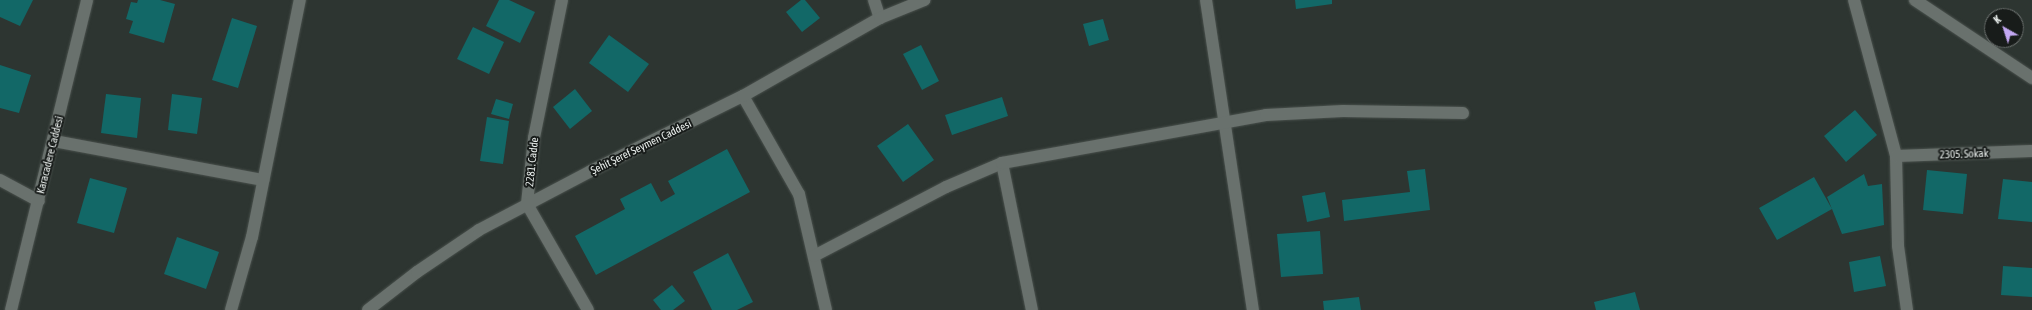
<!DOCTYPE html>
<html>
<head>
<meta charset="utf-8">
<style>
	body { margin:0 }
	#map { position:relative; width:2032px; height:310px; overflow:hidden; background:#2d3531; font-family:"Asap Condensed",sans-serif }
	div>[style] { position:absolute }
	.building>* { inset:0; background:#126867 }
	.roads { filter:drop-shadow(0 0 1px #49504c) drop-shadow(0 0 1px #49504c) }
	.minor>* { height:12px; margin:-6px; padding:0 6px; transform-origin:6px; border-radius:6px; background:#69716d }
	span { translate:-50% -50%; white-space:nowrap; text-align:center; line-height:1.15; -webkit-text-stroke:4px #181c1a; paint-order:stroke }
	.street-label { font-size:11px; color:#ebf0ee }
	.north { position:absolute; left:1984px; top:8px; width:40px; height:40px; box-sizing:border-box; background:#181c1a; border:1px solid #6c716f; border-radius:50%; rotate:321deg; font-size:11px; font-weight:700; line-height:16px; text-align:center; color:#ebf0ee }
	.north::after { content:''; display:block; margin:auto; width:14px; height:18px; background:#c3a7f2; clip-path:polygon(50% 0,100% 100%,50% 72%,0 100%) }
</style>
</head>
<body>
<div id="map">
	<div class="building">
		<i style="clip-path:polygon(0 0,33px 0,20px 26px,0 17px)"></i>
		<i style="clip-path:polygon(138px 0,160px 0,175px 4px,164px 43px,129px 33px,133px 21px,126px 19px,131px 2px,137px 3px)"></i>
		<i style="clip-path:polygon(499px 0,509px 0,535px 12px,520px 43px,486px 26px)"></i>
		<i style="clip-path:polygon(801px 0,805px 0,820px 18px,802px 32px,786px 12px)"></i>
		<i style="clip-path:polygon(1295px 0,1332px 0,1332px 4px,1296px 9px)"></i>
		<i style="clip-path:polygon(232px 18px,257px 26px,238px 88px,212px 80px)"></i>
		<i style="clip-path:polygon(1103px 19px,1109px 40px,1089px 46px,1083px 24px)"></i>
		<i style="clip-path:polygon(473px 27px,504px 42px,489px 74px,457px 59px)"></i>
		<i style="clip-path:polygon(609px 35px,649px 64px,628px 92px,589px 63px)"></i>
		<i style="clip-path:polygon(921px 45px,939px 81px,922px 90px,903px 54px)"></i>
		<i style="clip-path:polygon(0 65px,31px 75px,19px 113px,0 108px)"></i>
		<i style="clip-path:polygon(575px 89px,592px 111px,570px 129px,553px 107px)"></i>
		<i style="clip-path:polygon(106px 94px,141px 98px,137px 138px,101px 133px)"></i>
		<i style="clip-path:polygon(172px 94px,202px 98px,197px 134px,168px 130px)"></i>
		<i style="clip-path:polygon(1002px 97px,1008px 116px,952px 135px,945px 115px)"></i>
		<i style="clip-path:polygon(496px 99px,513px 104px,509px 119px,491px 114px)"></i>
		<i style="clip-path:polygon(1855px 110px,1877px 135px,1846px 162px,1824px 136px)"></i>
		<i style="clip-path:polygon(487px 117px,509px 121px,503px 164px,480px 161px)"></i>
		<i style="clip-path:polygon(908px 124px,934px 160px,903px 182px,877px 146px)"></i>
		<i style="clip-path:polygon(727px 149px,750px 192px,596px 275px,575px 236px,625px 209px,620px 199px,651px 183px,661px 202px,675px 194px,668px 181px)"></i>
		<i style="clip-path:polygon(1425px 169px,1430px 210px,1344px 221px,1342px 200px,1410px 192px,1407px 171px)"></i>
		<i style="clip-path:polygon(1927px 170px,1967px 174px,1963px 214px,1923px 210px)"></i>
		<i style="clip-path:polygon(1864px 174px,1868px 186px,1882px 184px,1884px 225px,1842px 234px,1832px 209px,1777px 240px,1759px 208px,1814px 177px,1832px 209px,1827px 197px)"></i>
		<i style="clip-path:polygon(90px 178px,127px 188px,114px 233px,77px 223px)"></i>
		<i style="clip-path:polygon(2003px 179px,2032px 182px,2032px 222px,1998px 219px)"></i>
		<i style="clip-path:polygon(1325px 192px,1330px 217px,1307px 222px,1302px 196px)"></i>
		<i style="clip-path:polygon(1320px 231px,1323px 274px,1281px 277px,1277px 234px)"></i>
		<i style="clip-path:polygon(177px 237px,219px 252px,206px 289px,164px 274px)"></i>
		<i style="clip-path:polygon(728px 253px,753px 302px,737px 310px,712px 310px,693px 272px)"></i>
		<i style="clip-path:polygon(1880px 256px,1886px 286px,1854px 292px,1849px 262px)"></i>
		<i style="clip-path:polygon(2003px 266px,2032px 268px,2032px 297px,2001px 295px)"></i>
		<i style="clip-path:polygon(672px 285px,685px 301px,673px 310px,661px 310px,653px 300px)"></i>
		<i style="clip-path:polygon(1635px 292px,1640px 310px,1596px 310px,1594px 302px)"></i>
		<i style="clip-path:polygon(1359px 297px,1361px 310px,1324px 310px,1323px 301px)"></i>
	</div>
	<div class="roads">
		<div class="minor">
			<i style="left:562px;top:0;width:141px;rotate:101.5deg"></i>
			<i style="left:534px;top:138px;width:66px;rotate:96.1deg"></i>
			<i style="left:527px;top:204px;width:122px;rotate:60.1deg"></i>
			<i style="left:874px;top:0;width:19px;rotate:72deg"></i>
			<i style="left:1206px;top:0;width:314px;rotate:81.4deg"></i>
			<i style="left:1854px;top:0;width:162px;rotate:74.9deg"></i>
			<i style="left:1896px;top:156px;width:90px;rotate:88.7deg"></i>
			<i style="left:1898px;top:246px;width:65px;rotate:82deg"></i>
			<i style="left:1915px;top:0;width:141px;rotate:33.7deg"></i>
			<i style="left:743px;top:96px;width:113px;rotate:60.3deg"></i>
			<i style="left:799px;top:194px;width:119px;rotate:76.9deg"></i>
			<i style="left:54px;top:141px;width:213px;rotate:10.6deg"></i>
			<i style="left:1896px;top:156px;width:136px;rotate:-2.1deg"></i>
			<i style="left:1002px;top:163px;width:150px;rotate:78.5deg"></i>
			<i style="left:0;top:180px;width:44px;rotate:28.3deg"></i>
			<i style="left:814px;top:256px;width:149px;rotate:-27.6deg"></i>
			<i style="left:946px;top:187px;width:61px;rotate:-23.2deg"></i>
			<i style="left:1002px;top:163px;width:268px;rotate:-10.3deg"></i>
			<i style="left:1266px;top:115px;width:77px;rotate:-3deg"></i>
			<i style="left:1343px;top:111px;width:120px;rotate:1deg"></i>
			<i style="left:11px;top:310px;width:319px;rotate:-76.2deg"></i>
			<i style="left:231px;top:310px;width:76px;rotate:-74deg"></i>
			<i style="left:252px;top:237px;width:242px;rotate:-78.6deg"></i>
			<i style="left:368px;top:310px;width:62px;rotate:-37.8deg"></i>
			<i style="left:417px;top:272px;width:75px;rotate:-34.1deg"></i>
			<i style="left:479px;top:230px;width:127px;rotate:-27.8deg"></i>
			<i style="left:591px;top:171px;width:169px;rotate:-26.3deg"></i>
			<i style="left:743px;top:96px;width:158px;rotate:-29.7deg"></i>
			<i style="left:880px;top:18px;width:48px;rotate:-22.2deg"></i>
		</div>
	</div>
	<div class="street-label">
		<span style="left:641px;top:147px;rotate:-26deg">Şehit Şeref Seymen Caddesi</span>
		<span style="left:1964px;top:154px;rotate:-2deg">2305. Sokak</span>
		<span style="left:50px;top:155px;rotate:-76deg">Karacadere Caddesi</span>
		<span style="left:532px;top:162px;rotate:-84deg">2281. Cadde</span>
	</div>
	<div class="north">K</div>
</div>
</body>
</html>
